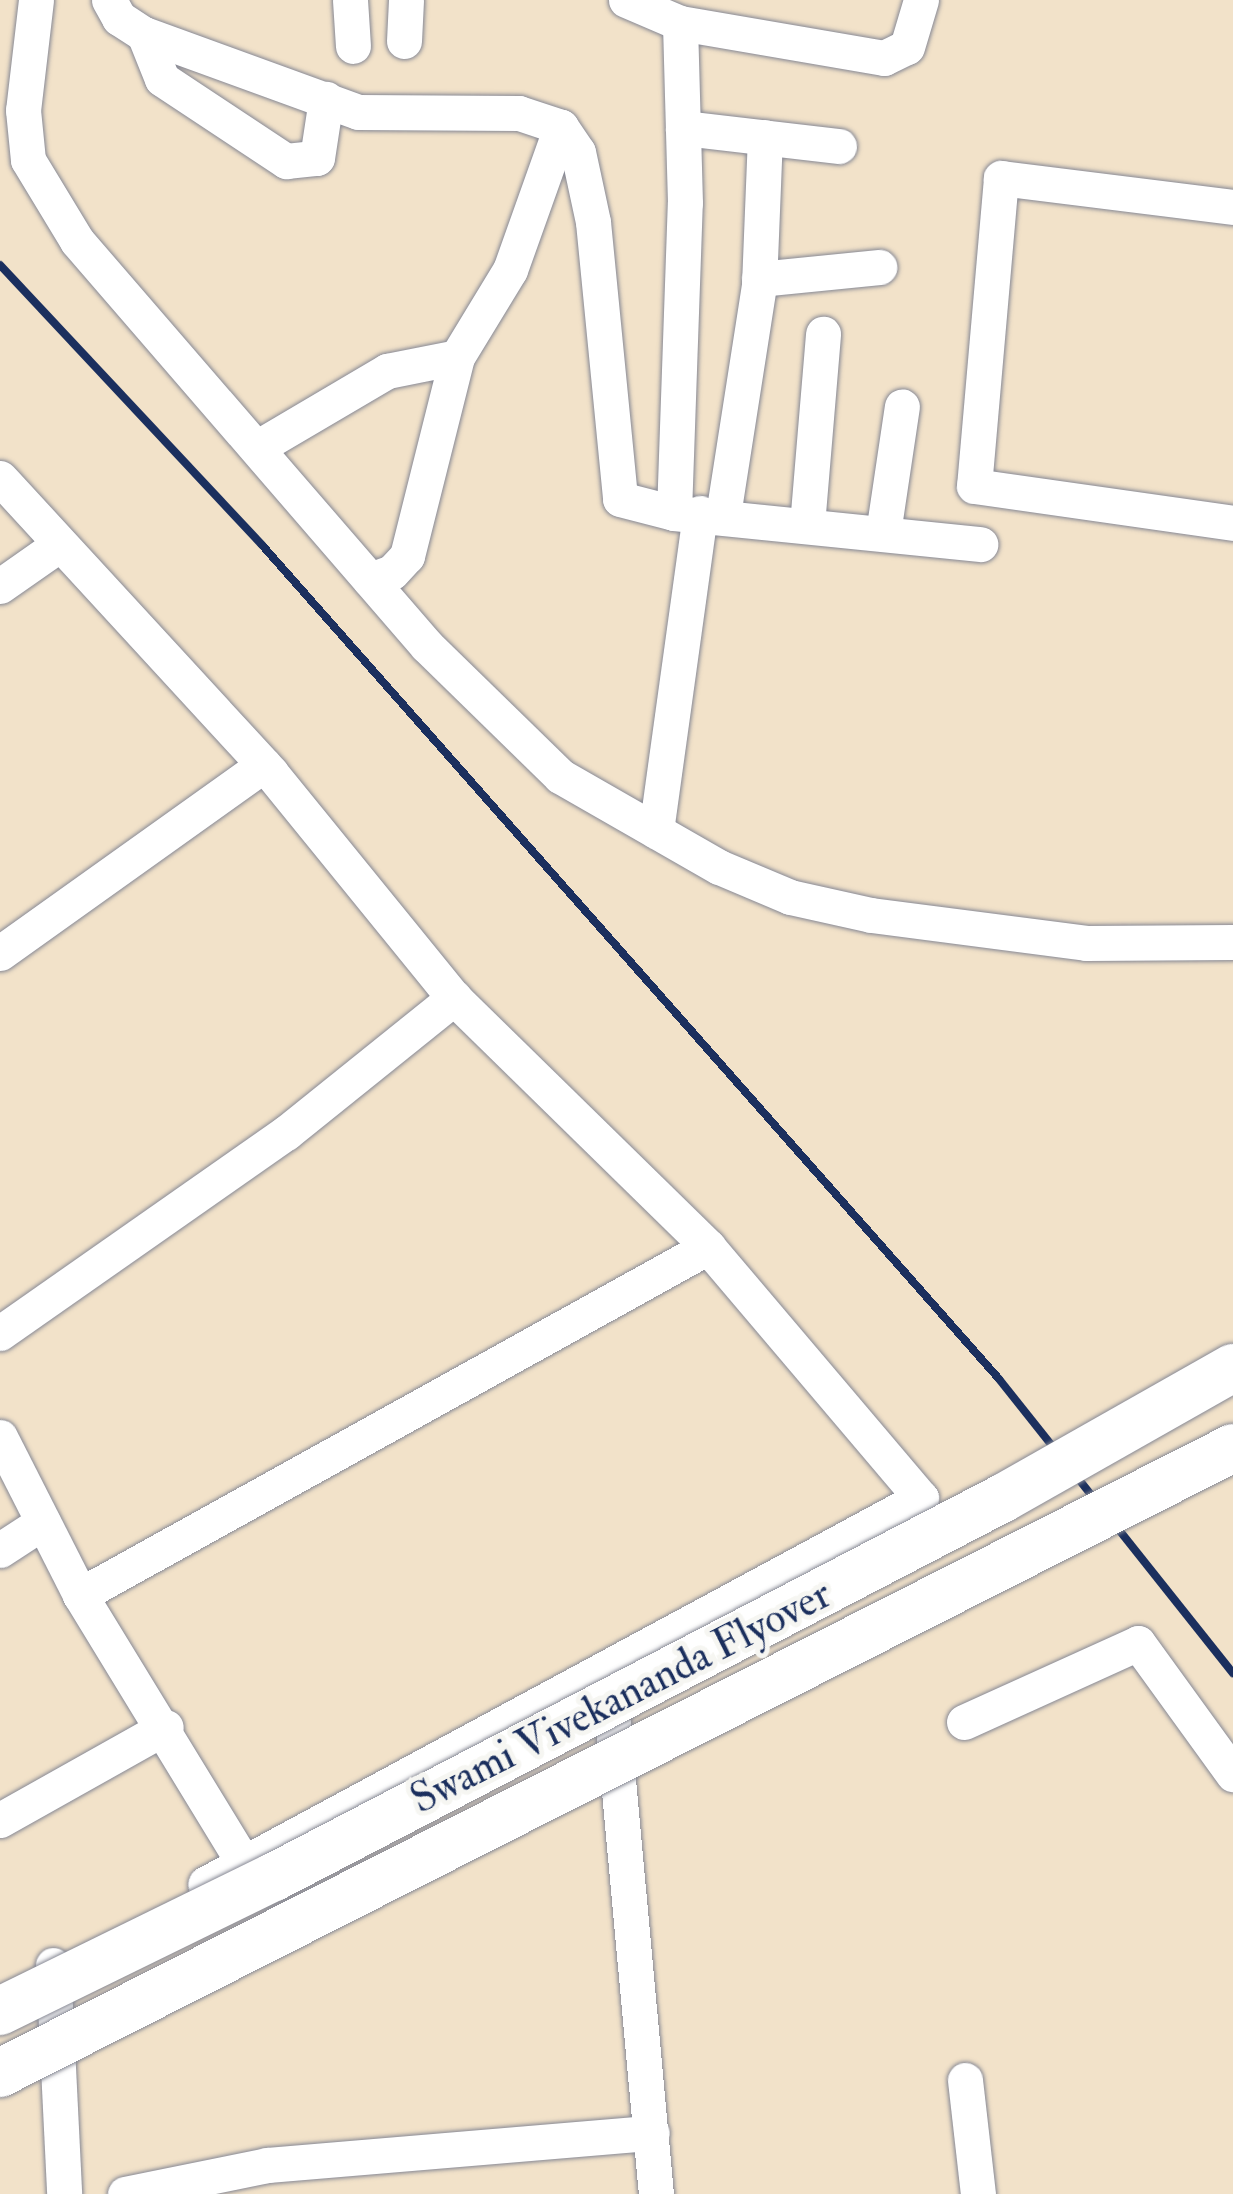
<!DOCTYPE html>
<html>
<head>
<meta charset="utf-8">
<style>
	body { margin:0 }
	#map { position:relative; width:1233px; height:2194px; overflow:hidden; background:#f2e2c9; font-family:"IM FELL Double Pica",serif }
	div>[style] { position:absolute }
	.roads { filter:drop-shadow(0 0 2px #868894) drop-shadow(0 0 2px #868894) }
	.street>* { height:35px; margin:-17.5px; padding:0 17.5px; transform-origin:17.5px; border-radius:17.5px; background:#fff }
	.rail>* { height:8px; margin:-4px; padding:0 4px; transform-origin:4px; border-radius:4px; background:#1b2f5e }
	.bridges { filter:drop-shadow(0 0 2px #868894) drop-shadow(0 0 2px #868894) }
	.secondary-bridge>* { height:48px; margin:-24px; padding:0 24px; transform-origin:24px; border-radius:24px; background:#fff }
	span { translate:-50% -50%; white-space:nowrap; text-align:center; line-height:1.15; -webkit-text-stroke:10px #f6f6f2; paint-order:stroke }
	.street-label { font-size:42px; color:#1b2f5e }
</style>
</head>
<body>
<div id="map">
	<div class="roads">
		<div class="street">
			<i style="left:36px;top:0;width:111px;rotate:96.7deg"></i>
			<i style="left:23px;top:110px;width:50px;rotate:84.3deg"></i>
			<i style="left:28px;top:160px;width:95px;rotate:58.8deg"></i>
			<i style="left:77px;top:241px;width:535px;rotate:49.17deg"></i>
			<i style="left:427px;top:646px;width:186px;rotate:44.3deg"></i>
			<i style="left:560px;top:776px;width:183px;rotate:29.8deg"></i>
			<i style="left:719px;top:867px;width:77px;rotate:22.9deg"></i>
			<i style="left:790px;top:897px;width:83px;rotate:12.5deg"></i>
			<i style="left:871px;top:915px;width:217px;rotate:7.4deg"></i>
			<i style="left:1086px;top:943px;width:147px;rotate:-0.4deg"></i>
			<i style="left:109px;top:0;width:21px;rotate:61deg"></i>
			<i style="left:119px;top:18px;width:30px;rotate:33deg"></i>
			<i style="left:144px;top:34px;width:228px;rotate:20deg"></i>
			<i style="left:358px;top:112px;width:161px;rotate:0.4deg"></i>
			<i style="left:519px;top:113px;width:44px;rotate:18.4deg"></i>
			<i style="left:561px;top:127px;width:30px;rotate:56deg"></i>
			<i style="left:578px;top:152px;width:72px;rotate:77.9deg"></i>
			<i style="left:593px;top:222px;width:278px;rotate:84.4deg"></i>
			<i style="left:620px;top:499px;width:56px;rotate:14.5deg"></i>
			<i style="left:674px;top:513px;width:308px;rotate:5.8deg"></i>
			<i style="left:350px;top:0;width:46px;rotate:86.3deg"></i>
			<i style="left:626px;top:0;width:59px;rotate:23.1deg"></i>
			<i style="left:680px;top:23px;width:207px;rotate:9.7deg"></i>
			<i style="left:884px;top:58px;width:25px;rotate:-26deg"></i>
			<i style="left:907px;top:47px;width:49px;rotate:-73.4deg"></i>
			<i style="left:144px;top:34px;width:48px;rotate:68.2deg"></i>
			<i style="left:162px;top:79px;width:149px;rotate:33.5deg"></i>
			<i style="left:286px;top:161px;width:31px;rotate:-6deg"></i>
			<i style="left:317px;top:158px;width:60px;rotate:-81.3deg"></i>
			<i style="left:404px;top:41px;width:41px;rotate:-87.2deg"></i>
			<i style="left:683px;top:128px;width:157px;rotate:6.6deg"></i>
			<i style="left:1233px;top:207px;width:234px;rotate:-172.9deg"></i>
			<i style="left:1001px;top:178px;width:309px;rotate:95deg"></i>
			<i style="left:974px;top:486px;width:262px;rotate:8.1deg"></i>
			<i style="left:759px;top:279px;width:121px;rotate:-5.7deg"></i>
			<i style="left:258px;top:447px;width:150px;rotate:-30.5deg"></i>
			<i style="left:387px;top:371px;width:71px;rotate:-11.3deg"></i>
			<i style="left:0;top:478px;width:401px;rotate:47.4deg"></i>
			<i style="left:271px;top:773px;width:290px;rotate:50.9deg"></i>
			<i style="left:454px;top:998px;width:356px;rotate:44.4deg"></i>
			<i style="left:708px;top:1247px;width:329px;rotate:49.7deg"></i>
			<i style="left:921px;top:1498px;width:813px;rotate:151.67deg"></i>
			<i style="left:674px;top:513px;width:310px;rotate:-88deg"></i>
			<i style="left:685px;top:203px;width:180px;rotate:-91.6deg"></i>
			<i style="left:723px;top:515px;width:233px;rotate:-81.1deg"></i>
			<i style="left:759px;top:285px;width:148px;rotate:-87.7deg"></i>
			<i style="left:807px;top:525px;width:192px;rotate:-85.2deg"></i>
			<i style="left:883px;top:533px;width:128px;rotate:-81.5deg"></i>
			<i style="left:370px;top:580px;width:23px;rotate:-20deg"></i>
			<i style="left:392px;top:572px;width:22px;rotate:-47deg"></i>
			<i style="left:407px;top:556px;width:205px;rotate:-75.9deg"></i>
			<i style="left:457px;top:357px;width:102px;rotate:-58.7deg"></i>
			<i style="left:510px;top:270px;width:152px;rotate:-70.4deg"></i>
			<i style="left:0;top:586px;width:73px;rotate:-35deg"></i>
			<i style="left:656px;top:831px;width:321px;rotate:-82.1deg"></i>
			<i style="left:0;top:953px;width:324px;rotate:-35.5deg"></i>
			<i style="left:0;top:1333px;width:349px;rotate:-35deg"></i>
			<i style="left:286px;top:1133px;width:216px;rotate:-38.8deg"></i>
			<i style="left:0;top:1437px;width:177px;rotate:63.1deg"></i>
			<i style="left:80px;top:1595px;width:316px;rotate:58.6deg"></i>
			<i style="left:0;top:1550px;width:51px;rotate:-33.1deg"></i>
			<i style="left:80px;top:1595px;width:718px;rotate:-28.99deg"></i>
			<i style="left:609px;top:1682px;width:514px;rotate:84.76deg"></i>
			<i style="left:964px;top:1722px;width:191px;rotate:-24.4deg"></i>
			<i style="left:1138px;top:1643px;width:162px;rotate:54.1deg"></i>
			<i style="left:0;top:1820px;width:190px;rotate:-29.3deg"></i>
			<i style="left:53px;top:1965px;width:229px;rotate:87.2deg"></i>
			<i style="left:965px;top:2080px;width:115px;rotate:83.5deg"></i>
			<i style="left:125px;top:2194px;width:145px;rotate:-11.5deg"></i>
			<i style="left:267px;top:2165px;width:386px;rotate:-4.8deg"></i>
		</div>
	</div>
	<div class="rail">
		<i style="left:0;top:265px;width:383px;rotate:46.9deg"></i>
		<i style="left:262px;top:545px;width:1113px;rotate:48.53deg"></i>
		<i style="left:999px;top:1379px;width:376px;rotate:51.5deg"></i>
	</div>
	<div class="bridges">
		<div class="secondary-bridge">
			<i style="left:0;top:2011px;width:305px;rotate:-26.1deg"></i>
			<i style="left:274px;top:1877px;width:822px;rotate:-27.47deg"></i>
			<i style="left:1003px;top:1498px;width:264px;rotate:-29.5deg"></i>
			<i style="left:0;top:2073px;width:1382px;rotate:-26.88deg"></i>
		</div>
	</div>
	<div class="street-label">
		<span style="left:621px;top:1697px;rotate:-27deg">Swami Vivekananda Flyover</span>
	</div>
</div>
</body>
</html>
